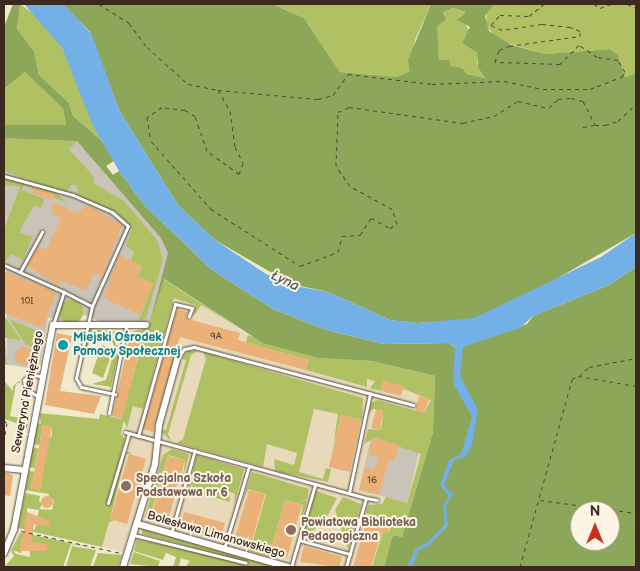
<!DOCTYPE html>
<html>
<head>
<meta charset="utf-8">
<style>
	body { margin:0 }
	#map { position:relative; width:640px; height:571px; overflow:hidden; background:#f0e9ce; font-family:"Balsamiq Sans",sans-serif }
	div>[style] { position:absolute }
	.built>* { inset:0; background:#e8d9ba }
	.industrial>* { inset:0; background:#c9c3b8 }
	.green>* { inset:0; background:#b0c164 }
	.round { border-radius:50% }
	.forest>* { inset:0; background:#8ca75a }
	.water>* { inset:0; background:#72b0e5 }
	.building>* { inset:0; background:#eab278 }
	.path>* { height:1px; margin-top:-0.5px; transform-origin:0; background:repeating-linear-gradient(90deg,#564738 0 4px,transparent 0 8px) }
	.roads { filter:drop-shadow(0 0 1px #564738) drop-shadow(0 0 1px #564738) }
	.service>* { height:3px; margin:-1.5px; padding:0 1.5px; transform-origin:1.5px; border-radius:1.5px; background:#fff }
	.minor>* { height:6px; margin:-3px; padding:0 3px; transform-origin:3px; border-radius:3px; background:#fff }
	.dots>* { width:14px; height:14px; translate:-50% -50%; box-sizing:border-box; border:2px solid #fcf5e5; border-radius:50% }
	span { translate:-50% -50%; white-space:nowrap; text-align:center; line-height:1.15; -webkit-text-stroke:4px #fcf5e5; paint-order:stroke }
	.number-label { font-size:10px; color:#674c34 }
	.number-label span { -webkit-text-stroke-width:0 }
	.culture-label { font-size:12px; color:#0d838f; font-weight:700 }
	.left { translate:0 -50%; text-align:left }
	.street-label { font-size:12px; color:#3b2a1e }
	.education-label { font-size:12px; color:#785e54; font-weight:700 }
	.water-label { font-size:14px; color:#4e5964; font-style:italic }
	.frame { position:absolute; inset:0; border:5px solid #3b2a1e; pointer-events:none }
	.north { position:absolute; left:570px; top:501px; width:50px; height:50px; box-sizing:border-box; background:#fcf5e5; border:1px solid #afa495; border-radius:50%; rotate:0deg; font-size:14px; font-weight:700; line-height:20px; text-align:center; color:#3b2a1e }
	.north::after { content:''; display:block; margin:auto; width:18px; height:22px; background:#c8321e; clip-path:polygon(50% 0,100% 100%,50% 72%,0 100%) }
</style>
</head>
<body>
<div id="map">
	<div class="built">
		<i style="clip-path:polygon(163px 279px,250px 336px,435px 376px,420px 475px,402px 537px,394px 535px,384px 567px,269px 567px,131px 528px,123px 552px,102px 547px,109px 522px,100px 519px)"></i>
	</div>
	<div class="industrial">
		<i style="clip-path:polygon(4px 133px,79px 139px,172px 246px,151px 322px,101px 322px,85px 315px,65px 321px,48px 318px,39px 370px,7px 364px)"></i>
		<i style="clip-path:polygon(371px 437px,419px 451px,407px 503px,359px 490px)"></i>
	</div>
	<div class="green">
		<i style="clip-path:polygon(20px 4px,43px 21px,62px 48px,101px 140px,73px 116px,69px 103px,39px 75px,34px 51px,17px 29px)"></i>
		<i style="clip-path:polygon(272px 4px,431px 4px,415px 40px,410px 71px,397px 77px,340px 72px,304px 18px)"></i>
		<i style="clip-path:polygon(494px 4px,636px 4px,636px 73px,625px 77px,618px 55px,610px 49px,546px 54px,499px 41px,486px 25px,487px 8px)"></i>
		<i style="clip-path:polygon(453px 8px,466px 12px,460px 17px,469px 30px,462px 43px,477px 53px,477px 64px,485px 78px,467px 74px,439px 60px,436px 27px,445px 16px,443px 12px)"></i>
		<i style="clip-path:polygon(25px 72px,63px 107px,66px 125px,4px 125px,4px 89px)"></i>
		<i style="clip-path:polygon(4px 138px,77px 141px,69px 149px,95px 178px,93px 183px,124px 201px,157px 240px,163px 259px,146px 318px,138px 322px,153px 284px,138px 277px,142px 267px,131px 261px,134px 252px,126px 246px,132px 229px,127px 222px,77px 195px,78px 186px,72px 184px,67px 192px,56px 190px,57px 184px,54px 189px,4px 171px)"></i>
		<i style="clip-path:polygon(10px 177px,56px 193px,67px 203px,24px 185px,22px 190px,44px 199px,41px 208px,34px 206px,22px 226px,20px 233px,32px 237px,35px 231px,23px 260px,11px 254px,5px 262px,4px 230px,20px 187px,4px 185px,4px 179px)"></i>
		<i style="clip-path:polygon(163px 279px,242px 330px,201px 305px,194px 316px,195px 305px,174px 298px,143px 409px,133px 406px,127px 428px,124px 421px,121px 434px,125px 439px,105px 509px,124px 455px,127px 452px,133px 453px,126px 454px,110px 519px,115px 520px,109px 522px,102px 547px,29px 531px,35px 529px,39px 510px,27px 508px,27px 530px,18px 528px,25px 493px,40px 496px,39px 502px,43px 503px,39px 509px,52px 510px,54px 500px,48px 498px,49px 494px,25px 490px,29px 471px,38px 472px,34px 474px,31px 488px,40px 490px,46px 443px,52px 435px,52px 427px,43px 425px,40px 441px,44px 446px,34px 444px,33px 447px,43px 450px,38px 451px,35px 465px,39px 469px,29px 467px,37px 424px,41px 423px,39px 413px,99px 419px,100px 414px,121px 419px,143px 339px,130px 332px,148px 328px)"></i>
		<i class="round" style="left:59px;top:300px;width:24px;height:24px"></i>
		<i style="clip-path:polygon(4px 316px,21px 340px,5px 338px,7px 364px,12px 366px,4px 364px)"></i>
		<i style="clip-path:polygon(9px 319px,39px 332px,29px 344px,43px 334px,41px 349px,26px 345px)"></i>
		<i style="clip-path:polygon(88px 329px,123px 332px,115px 344px,120px 347px,111px 387px,92px 384px,106px 380px,115px 348px,110px 337px,102px 336px,96px 344px,89px 342px,83px 360px)"></i>
		<i style="clip-path:polygon(248px 335px,319px 358px,372px 361px,435px 376px,433px 432px,402px 537px,393px 535px,384px 567px,372px 567px,383px 531px,389px 532px,392px 521px,366px 513px,368px 505px,382px 504px,386px 497px,407px 503px,421px 454px,374px 438px,364px 444px,368px 429px,380px 430px,382px 424px,383px 411px,373px 409px,369px 414px,371px 403px,377px 400px,424px 413px,431px 400px,384px 381px,381px 391px,370px 388px,375px 381px,367px 379px,367px 387px,306px 370px,309px 360px,248px 343px,243px 353px)"></i>
		<i style="clip-path:polygon(102px 345px,113px 350px,103px 378px,92px 373px)"></i>
		<i style="clip-path:polygon(188px 351px,198px 351px,191px 355px,168px 434px,171px 441px,161px 431px,166px 430px,186px 360px,181px 359px)"></i>
		<i style="clip-path:polygon(203px 352px,363px 398px,362px 420px,341px 415px,333px 448px,338px 414px,314px 409px,299px 472px,323px 479px,326px 468px,331px 469px,328px 482px,275px 471px,274px 459px,294px 465px,297px 453px,267px 444px,263px 467px,177px 443px,183px 439px,206px 359px)"></i>
		<i style="clip-path:polygon(4px 381px,13px 391px,13px 386px,19px 381px,21px 382px,16px 384px,10px 416px,26px 419px,22px 425px,4px 419px)"></i>
		<i style="clip-path:polygon(172px 449px,189px 454px,183px 477px,185px 460px,168px 455px,149px 519px,154px 521px,148px 522px,145px 517px,163px 455px)"></i>
		<i style="clip-path:polygon(197px 455px,244px 469px,234px 506px,235px 494px,229px 492px,230px 502px,190px 491px,187px 494px)"></i>
		<i style="clip-path:polygon(252px 472px,309px 489px,307px 500px,302px 500px,307px 501px,298px 531px,303px 505px,285px 500px,270px 553px,274px 558px,245px 550px,251px 548px,266px 494px,248px 489px,238px 514px)"></i>
		<i style="clip-path:polygon(316px 491px,337px 498px,323px 524px,303px 537px)"></i>
		<i style="clip-path:polygon(343px 497px,361px 504px,348px 549px,335px 510px)"></i>
		<i style="clip-path:polygon(142px 528px,279px 567px,185px 567px,190px 561px,181px 558px,179px 567px,173px 567px,176px 557px,166px 553px,163px 560px,134px 551px,137px 539px,250px 563px,142px 534px)"></i>
		<i style="clip-path:polygon(20px 533px,25px 533px,21px 553px,13px 550px,16px 554px,30px 557px,29px 534px,102px 550px,71px 544px,63px 567px,4px 567px,14px 556px,11px 551px)"></i>
		<i style="clip-path:polygon(72px 546px,96px 550px,90px 567px,66px 567px)"></i>
		<i style="clip-path:polygon(134px 552px,160px 561px,158px 567px,130px 564px)"></i>
		<i style="clip-path:polygon(98px 553px,122px 555px,118px 567px,93px 567px)"></i>
	</div>
	<div class="forest">
		<i style="clip-path:polygon(evenodd,13px 4px,20px 4px,17px 29px,34px 51px,39px 75px,69px 103px,73px 116px,101px 140px,114px 161px,106px 166px,113px 175px,119px 171px,145px 206px,212px 270px,273px 309px,326px 330px,385px 344px,448px 343px,456px 348px,527px 324px,533px 316px,609px 285px,636px 267px,636px 567px,384px 567px,393px 535px,402px 537px,433px 432px,435px 376px,372px 361px,319px 358px,263px 343px,164px 279px,150px 322px,168px 253px,161px 238px,77px 141px,4px 138px,4px 125px,66px 125px,63px 108px,25px 72px,4px 89px,4px 27px,13px 4px,580px 511px,610px 511px,610px 541px,580px 541px,580px 511px)"></i>
		<i style="clip-path:polygon(evenodd,63px 4px,272px 4px,304px 18px,340px 72px,397px 77px,410px 71px,408px 60px,431px 4px,494px 4px,485px 16px,489px 31px,511px 45px,546px 54px,610px 49px,618px 55px,625px 77px,636px 73px,636px 233px,551px 282px,486px 315px,467px 320px,417px 323px,390px 320px,328px 292px,291px 284px,215px 240px,178px 205px,119px 110px,90px 32px,63px 4px,453px 8px,466px 12px,457px 20px,470px 27px,462px 43px,477px 53px,478px 67px,485px 78px,467px 74px,462px 68px,451px 66px,449px 60px,439px 60px,437px 27px,446px 19px,443px 12px,453px 8px)"></i>
	</div>
	<div class="water">
		<i style="clip-path:polygon(24px 4px,65px 5px,92px 35px,119px 110px,178px 205px,215px 240px,266px 274px,295px 286px,328px 292px,390px 320px,418px 323px,474px 318px,601px 257px,636px 233px,636px 267px,609px 285px,533px 316px,520px 328px,463px 347px,460px 376px,478px 410px,472px 445px,465px 457px,454px 460px,444px 486px,453px 494px,446px 506px,448px 526px,429px 546px,418px 551px,412px 567px,407px 567px,416px 548px,427px 543px,445px 524px,443px 505px,449px 497px,440px 485px,449px 460px,461px 454px,472px 417px,453px 383px,455px 347px,448px 343px,385px 344px,326px 330px,273px 309px,212px 270px,145px 206px,119px 171px,93px 126px,62px 48px)"></i>
	</div>
	<div class="building">
		<i style="clip-path:polygon(34px 188px,54px 194px,52px 200px,32px 193px)"></i>
		<i style="clip-path:polygon(52px 202px,77px 213px,88px 205px,122px 225px,102px 276px,94px 273px,86px 291px,61px 280px,59px 286px,27px 266px,38px 246px,46px 250px,61px 218px,52px 214px)"></i>
		<i style="clip-path:polygon(119px 255px,142px 266px,138px 277px,153px 284px,140px 315px,104px 298px)"></i>
		<i style="clip-path:polygon(4px 271px,56px 292px,43px 328px,4px 313px)"></i>
		<i style="clip-path:polygon(177px 309px,187px 312px,187px 319px,240px 333px,238px 340px,309px 360px,306px 370px,180px 337px,153px 432px,143px 429px)"></i>
		<i style="clip-path:polygon(57px 333px,72px 336px,60px 391px,101px 396px,94px 414px,45px 405px)"></i>
		<i style="clip-path:polygon(130px 336px,142px 340px,122px 419px,112px 416px)"></i>
		<i class="round" style="left:15px;top:347px;width:18px;height:18px"></i>
		<i style="clip-path:polygon(384px 381px,404px 386px,401px 396px,381px 391px)"></i>
		<i style="clip-path:polygon(419px 396px,429px 399px,424px 413px,415px 411px)"></i>
		<i style="clip-path:polygon(376px 410px,383px 411px,380px 430px,371px 428px)"></i>
		<i style="clip-path:polygon(341px 415px,361px 420px,350px 472px,329px 467px)"></i>
		<i style="clip-path:polygon(43px 425px,52px 427px,40px 490px,31px 489px)"></i>
		<i style="clip-path:polygon(373px 437px,399px 445px,394px 462px,389px 460px,379px 495px,359px 490px,365px 467px,374px 470px,378px 457px,368px 455px)"></i>
		<i style="clip-path:polygon(129px 454px,146px 459px,127px 524px,110px 519px)"></i>
		<i style="clip-path:polygon(168px 456px,185px 460px,167px 524px,150px 519px)"></i>
		<i style="clip-path:polygon(4px 473px,13px 475px,10px 496px,4px 495px)"></i>
		<i style="clip-path:polygon(249px 490px,265px 494px,250px 548px,233px 543px)"></i>
		<i class="round" style="left:41px;top:496px;width:12px;height:12px"></i>
		<i style="clip-path:polygon(285px 500px,302px 505px,287px 558px,270px 554px)"></i>
		<i style="clip-path:polygon(27px 512px,50px 521px,49px 527px,34px 524px,31px 542px,48px 544px,47px 551px,20px 551px)"></i>
		<i style="clip-path:polygon(184px 512px,225px 523px,220px 539px,180px 528px)"></i>
		<i style="clip-path:polygon(377px 517px,391px 521px,388px 533px,382px 531px,371px 567px,353px 567px,366px 523px,373px 525px)"></i>
		<i style="clip-path:polygon(304px 546px,342px 557px,339px 567px,300px 562px)"></i>
	</div>
	<div class="path">
		<i style="left:99px;top:4px;width:36px;rotate:32deg"></i>
		<i style="left:129px;top:23px;width:30px;rotate:53deg"></i>
		<i style="left:147px;top:47px;width:55px;rotate:42.1deg"></i>
		<i style="left:188px;top:84px;width:31px;rotate:11deg"></i>
		<i style="left:218px;top:90px;width:100px;rotate:5.1deg"></i>
		<i style="left:318px;top:99px;width:16px;rotate:-15deg"></i>
		<i style="left:333px;top:95px;width:26px;rotate:-54deg"></i>
		<i style="left:348px;top:74px;width:85px;rotate:6.8deg"></i>
		<i style="left:432px;top:84px;width:72px;rotate:-2.4deg"></i>
		<i style="left:504px;top:81px;width:40px;rotate:12deg"></i>
		<i style="left:543px;top:89px;width:47px"></i>
		<i style="left:590px;top:89px;width:34px;rotate:-21deg"></i>
		<i style="left:622px;top:77px;width:6px;rotate:-59deg"></i>
		<i style="left:625px;top:72px;width:14px;rotate:-120deg"></i>
		<i style="left:618px;top:60px;width:21px;rotate:-172deg"></i>
		<i style="left:597px;top:57px;width:22px;rotate:-146deg"></i>
		<i style="left:579px;top:45px;width:27px;rotate:135deg"></i>
		<i style="left:560px;top:64px;width:65px;rotate:-178.2deg"></i>
		<i style="left:495px;top:62px;width:13px;rotate:-72deg"></i>
		<i style="left:499px;top:50px;width:11px;rotate:-22deg"></i>
		<i style="left:509px;top:46px;width:72px;rotate:-8deg"></i>
		<i style="left:580px;top:36px;width:5px;rotate:-90deg"></i>
		<i style="left:580px;top:31px;width:11px;rotate:-158deg"></i>
		<i style="left:570px;top:27px;width:28px;rotate:-174deg"></i>
		<i style="left:542px;top:24px;width:40px;rotate:171.5deg"></i>
		<i style="left:502px;top:30px;width:12px;rotate:-156deg"></i>
		<i style="left:491px;top:25px;width:13px;rotate:-48deg"></i>
		<i style="left:500px;top:15px;width:29px;rotate:2deg"></i>
		<i style="left:529px;top:16px;width:19px;rotate:-39deg"></i>
		<i style="left:594px;top:4px;width:7px;rotate:34deg"></i>
		<i style="left:600px;top:8px;width:12px;rotate:-20deg"></i>
		<i style="left:627px;top:4px;width:9px;rotate:18deg"></i>
		<i style="left:218px;top:90px;width:24px;rotate:60deg"></i>
		<i style="left:230px;top:111px;width:36px;rotate:82deg"></i>
		<i style="left:235px;top:147px;width:18px;rotate:63deg"></i>
		<i style="left:243px;top:163px;width:12px;rotate:110deg"></i>
		<i style="left:239px;top:174px;width:39px;rotate:-144deg"></i>
		<i style="left:207px;top:151px;width:37px;rotate:-109deg"></i>
		<i style="left:195px;top:116px;width:12px;rotate:-149deg"></i>
		<i style="left:185px;top:110px;width:23px;rotate:-173deg"></i>
		<i style="left:162px;top:107px;width:18px;rotate:146deg"></i>
		<i style="left:147px;top:117px;width:24px;rotate:81deg"></i>
		<i style="left:151px;top:141px;width:91px;rotate:48.6deg"></i>
		<i style="left:211px;top:209px;width:106px;rotate:32.6deg"></i>
		<i style="left:300px;top:266px;width:40px;rotate:-20.2deg"></i>
		<i style="left:338px;top:252px;width:16px;rotate:-76deg"></i>
		<i style="left:342px;top:236px;width:18px;rotate:-3deg"></i>
		<i style="left:360px;top:235px;width:20px;rotate:-57deg"></i>
		<i style="left:371px;top:218px;width:21px;rotate:28deg"></i>
		<i style="left:390px;top:228px;width:8px;rotate:-30deg"></i>
		<i style="left:397px;top:224px;width:16px;rotate:-108deg"></i>
		<i style="left:392px;top:209px;width:48px;rotate:-151.3deg"></i>
		<i style="left:350px;top:186px;width:24px;rotate:-125deg"></i>
		<i style="left:336px;top:166px;width:54px;rotate:-87.9deg"></i>
		<i style="left:338px;top:112px;width:12px;rotate:-24deg"></i>
		<i style="left:349px;top:107px;width:115px;rotate:8deg"></i>
		<i style="left:463px;top:123px;width:32px;rotate:-13deg"></i>
		<i style="left:494px;top:116px;width:28px;rotate:-32deg"></i>
		<i style="left:518px;top:101px;width:32px;rotate:13deg"></i>
		<i style="left:549px;top:108px;width:13px;rotate:-45deg"></i>
		<i style="left:558px;top:99px;width:13px;rotate:-4deg"></i>
		<i style="left:571px;top:98px;width:12px;rotate:14deg"></i>
		<i style="left:583px;top:101px;width:27px;rotate:63deg"></i>
		<i style="left:595px;top:125px;width:10px"></i>
		<i style="left:605px;top:125px;width:14px;rotate:-17deg"></i>
		<i style="left:618px;top:121px;width:25px;rotate:-43deg"></i>
		<i style="left:583px;top:127px;width:11px;rotate:-10deg"></i>
		<i style="left:579px;top:376px;width:13px;rotate:-42deg"></i>
		<i style="left:589px;top:367px;width:48px;rotate:-10.8deg"></i>
		<i style="left:21px;top:399px;width:9px;rotate:6deg"></i>
		<i style="left:30px;top:400px;width:28px;rotate:98deg"></i>
		<i style="left:4px;top:420px;width:4px;rotate:45deg"></i>
		<i style="left:7px;top:423px;width:20px;rotate:99deg"></i>
		<i style="left:540px;top:500px;width:97px;rotate:7.7deg"></i>
		<i style="left:21px;top:531px;width:101px;rotate:12.5deg"></i>
		<i style="left:520px;top:567px;width:195px;rotate:-74.5deg"></i>
		<i style="left:572px;top:379px;width:7px;rotate:-27deg"></i>
		<i style="left:578px;top:376px;width:59px;rotate:9.8deg"></i>
	</div>
	<div class="roads">
		<div class="service">
			<i style="left:4px;top:176px;width:72px;rotate:15.4deg"></i>
			<i style="left:73px;top:195px;width:43px;rotate:23.6deg"></i>
			<i style="left:112px;top:212px;width:21px;rotate:41deg"></i>
			<i style="left:128px;top:226px;width:88px;rotate:114.2deg"></i>
			<i style="left:92px;top:306px;width:74px;rotate:102.5deg"></i>
			<i style="left:76px;top:378px;width:10px;rotate:61deg"></i>
			<i style="left:81px;top:387px;width:35px;rotate:12deg"></i>
			<i style="left:4px;top:265px;width:66px;rotate:24.2deg"></i>
			<i style="left:20px;top:272px;width:46px;rotate:-61.2deg"></i>
			<i style="left:53px;top:325px;width:35px;rotate:-72deg"></i>
			<i style="left:64px;top:292px;width:31px;rotate:27deg"></i>
			<i style="left:179px;top:356px;width:9px;rotate:-54deg"></i>
			<i style="left:184px;top:349px;width:10px;rotate:-11deg"></i>
			<i style="left:194px;top:347px;width:227px;rotate:14.8deg"></i>
			<i style="left:37px;top:396px;width:14px;rotate:-146deg"></i>
			<i style="left:25px;top:388px;width:8px;rotate:-97deg"></i>
			<i style="left:24px;top:380px;width:8px;rotate:-40deg"></i>
			<i style="left:30px;top:375px;width:11px;rotate:5deg"></i>
			<i style="left:109px;top:413px;width:89px;rotate:-78.9deg"></i>
			<i style="left:125px;top:432px;width:250px;rotate:15.3deg"></i>
			<i style="left:366px;top:498px;width:72px;rotate:106.2deg"></i>
			<i style="left:138px;top:436px;width:137px;rotate:-74.3deg"></i>
			<i style="left:175px;top:304px;width:17px;rotate:13deg"></i>
			<i style="left:192px;top:308px;width:9px;rotate:111deg"></i>
			<i style="left:349px;top:493px;width:102px;rotate:-78.1deg"></i>
			<i style="left:366px;top:498px;width:11px;rotate:10deg"></i>
			<i style="left:108px;top:503px;width:73px;rotate:-73.3deg"></i>
			<i style="left:171px;top:534px;width:87px;rotate:-74.1deg"></i>
			<i style="left:134px;top:535px;width:115px;rotate:14deg"></i>
			<i style="left:299px;top:540px;width:53px;rotate:15.4deg"></i>
			<i style="left:224px;top:549px;width:87px;rotate:-73.2deg"></i>
			<i style="left:291px;top:567px;width:85px;rotate:-73.7deg"></i>
		</div>
		<div class="minor">
			<i style="left:4px;top:468px;width:20px;rotate:6deg"></i>
			<i style="left:138px;top:524px;width:156px;rotate:16deg"></i>
			<i style="left:4px;top:553px;width:26px;rotate:-67deg"></i>
			<i style="left:14px;top:529px;width:208px;rotate:-79.2deg"></i>
			<i style="left:53px;top:325px;width:93px"></i>
			<i style="left:123px;top:567px;width:108px;rotate:-72.7deg"></i>
			<i style="left:155px;top:464px;width:39px;rotate:-84deg"></i>
			<i style="left:159px;top:425px;width:72px;rotate:-74.6deg"></i>
		</div>
	</div>
	<div class="dots">
		<i style="left:63px;top:345px;background:#0f9aa8"></i>
		<i style="left:126px;top:486px;background:#8d6e63"></i>
		<i style="left:291px;top:530px;background:#8d6e63"></i>
	</div>
	<div class="number-label">
		<span style="left:27px;top:302px">10I</span>
		<span style="left:216px;top:337px">9A</span>
		<span style="left:372px;top:481px">16</span>
	</div>
	<div class="culture-label">
		<span class="left" style="left:73px;top:345px">Miejski Ośrodek<br>Pomocy Społecznej</span>
	</div>
	<div class="street-label">
		<span style="left:28px;top:392px;rotate:-79deg">Seweryna Pieniężnego</span>
		<span style="left:216px;top:535px;rotate:16deg">Bolesława Limanowskiego</span>
	</div>
	<div class="education-label">
		<span class="left" style="left:136px;top:486px">Specjalna Szkoła<br>Podstawowa nr 6</span>
		<span class="left" style="left:301px;top:530px">Powiatowa Biblioteka<br>Pedagogiczna</span>
	</div>
	<div class="water-label">
		<span style="left:285px;top:281px;rotate:26deg">Łyna</span>
	</div>
	<div class="frame"></div>
	<div class="north">N</div>
</div>
</body>
</html>
